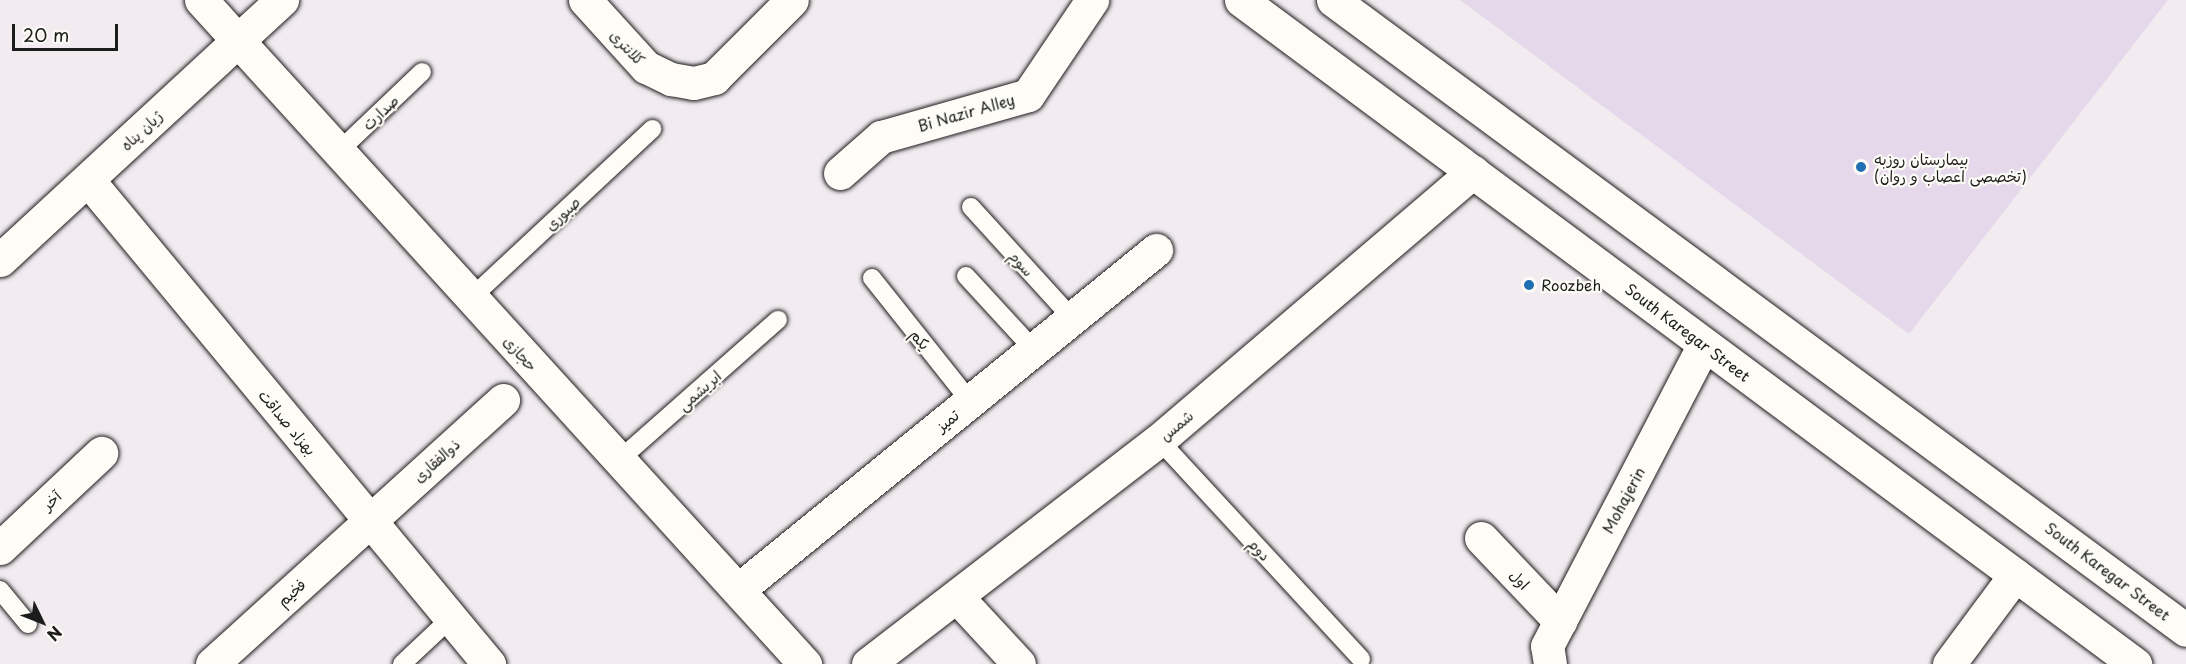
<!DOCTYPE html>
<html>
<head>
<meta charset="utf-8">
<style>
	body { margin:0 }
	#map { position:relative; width:2186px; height:664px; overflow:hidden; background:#f2ecf1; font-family:"Playpen Sans","Playpen Sans Arabic",sans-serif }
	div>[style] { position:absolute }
	.built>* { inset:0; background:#e5d8ea }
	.roads { filter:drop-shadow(0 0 2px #1c1c1c) drop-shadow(0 0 2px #1c1c1c) }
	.lane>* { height:18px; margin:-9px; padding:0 9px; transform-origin:9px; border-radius:9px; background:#fdfcf7 }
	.street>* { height:33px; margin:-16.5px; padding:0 16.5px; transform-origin:16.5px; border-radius:16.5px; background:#fdfcf7 }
	.secondary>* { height:33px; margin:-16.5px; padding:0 16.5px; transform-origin:16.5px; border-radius:16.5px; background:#fdfcf7 }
	.primary>* { height:33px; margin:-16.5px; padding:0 16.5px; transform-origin:16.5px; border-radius:16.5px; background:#fdfcf7 }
	.dots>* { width:16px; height:16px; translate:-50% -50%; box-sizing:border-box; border:3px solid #fdfcf7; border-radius:50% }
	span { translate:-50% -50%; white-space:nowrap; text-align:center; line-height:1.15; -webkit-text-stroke:4.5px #fdfcf7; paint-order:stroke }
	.street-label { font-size:15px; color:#1c1c1c }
	.poi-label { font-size:15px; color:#1c1c1c }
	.left { translate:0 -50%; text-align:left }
	.north { position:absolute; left:12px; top:592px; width:60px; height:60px; -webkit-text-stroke:4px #fdfcf7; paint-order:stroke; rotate:133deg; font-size:16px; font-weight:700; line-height:24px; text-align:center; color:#1c1c1c }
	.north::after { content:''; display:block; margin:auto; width:21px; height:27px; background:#1c1c1c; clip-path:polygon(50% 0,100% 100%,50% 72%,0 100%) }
	.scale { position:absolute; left:12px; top:24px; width:106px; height:27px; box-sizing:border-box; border:3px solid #1c1c1c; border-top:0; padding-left:8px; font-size:18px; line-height:21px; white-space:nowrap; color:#1c1c1c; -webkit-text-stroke:4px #fdfcf7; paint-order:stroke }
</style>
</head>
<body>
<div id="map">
	<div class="built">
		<i style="clip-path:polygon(1460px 0,2168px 0,1909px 334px)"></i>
	</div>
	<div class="roads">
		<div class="lane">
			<i style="left:338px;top:152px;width:116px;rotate:-43.6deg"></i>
			<i style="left:971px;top:207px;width:150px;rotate:47.7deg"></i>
			<i style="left:966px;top:276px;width:100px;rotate:47.4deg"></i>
			<i style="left:872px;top:278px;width:157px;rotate:51.5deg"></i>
			<i style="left:471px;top:298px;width:248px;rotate:-43deg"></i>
			<i style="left:1159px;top:440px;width:298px;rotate:47.3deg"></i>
			<i style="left:619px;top:460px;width:212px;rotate:-41.4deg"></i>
			<i style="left:0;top:590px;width:44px;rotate:50.5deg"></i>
			<i style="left:402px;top:664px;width:67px;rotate:-43.2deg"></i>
		</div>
		<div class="street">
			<i style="left:201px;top:0;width:898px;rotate:47.71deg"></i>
			<i style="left:585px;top:0;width:91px;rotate:47.7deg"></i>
			<i style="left:646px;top:67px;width:28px;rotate:26deg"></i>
			<i style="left:671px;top:79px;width:23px;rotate:10deg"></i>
			<i style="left:694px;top:83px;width:21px;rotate:-14deg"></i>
			<i style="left:714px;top:78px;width:110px;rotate:-45deg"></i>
			<i style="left:840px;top:173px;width:55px;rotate:-41.3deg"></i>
			<i style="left:881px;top:137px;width:153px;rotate:-15.9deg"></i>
			<i style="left:1028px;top:95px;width:115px;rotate:-56deg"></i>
			<i style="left:1481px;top:538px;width:115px;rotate:46.4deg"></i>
			<i style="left:0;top:548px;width:139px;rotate:-43.2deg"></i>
			<i style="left:738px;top:590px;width:539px;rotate:-39.12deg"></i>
			<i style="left:957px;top:597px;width:91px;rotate:47.2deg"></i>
			<i style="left:212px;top:664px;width:393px;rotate:-42.2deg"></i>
			<i style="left:868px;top:664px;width:367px;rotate:-37.6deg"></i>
			<i style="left:1159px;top:440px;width:413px;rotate:-40.5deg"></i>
			<i style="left:1550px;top:664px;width:18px;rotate:-99deg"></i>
			<i style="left:1547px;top:646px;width:340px;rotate:-62.5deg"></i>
			<i style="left:1949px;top:664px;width:111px;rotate:-53.4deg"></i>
		</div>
		<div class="secondary">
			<i style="left:88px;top:180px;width:629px;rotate:50.36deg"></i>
			<i style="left:0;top:260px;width:384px;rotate:-42.7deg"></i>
		</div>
		<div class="primary">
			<i style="left:1241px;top:0;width:1114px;rotate:36.6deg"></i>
			<i style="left:1333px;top:0;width:1060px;rotate:36.45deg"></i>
		</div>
	</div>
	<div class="dots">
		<i style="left:1861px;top:167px;background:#1f6fb2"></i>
		<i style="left:1529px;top:285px;background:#1f6fb2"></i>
	</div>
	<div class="street-label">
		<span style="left:628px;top:47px;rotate:46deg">کلانتری</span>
		<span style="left:380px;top:112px;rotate:-44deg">صدارت</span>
		<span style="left:966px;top:112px;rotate:-16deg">Bi Nazir Alley</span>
		<span style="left:141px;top:130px;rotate:-43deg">ژیان پناه</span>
		<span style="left:562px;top:213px;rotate:-43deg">صبوری</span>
		<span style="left:1022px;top:263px;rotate:48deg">سوم</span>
		<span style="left:1688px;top:332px;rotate:37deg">South Karegar Street</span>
		<span style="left:921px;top:339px;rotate:51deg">یکم</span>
		<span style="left:521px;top:353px;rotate:48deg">حجازی</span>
		<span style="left:699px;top:390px;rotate:-41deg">ابریشمی</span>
		<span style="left:947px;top:420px;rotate:-39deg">تمیز</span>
		<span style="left:288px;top:422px;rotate:50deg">بهزاد صداقت</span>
		<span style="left:1176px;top:425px;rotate:-40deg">شمس</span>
		<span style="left:436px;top:460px;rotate:-42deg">ذوالفقاری</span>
		<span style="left:51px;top:500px;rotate:-43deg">آخر</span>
		<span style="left:1623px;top:500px;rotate:-62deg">Mohajerin</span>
		<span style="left:1260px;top:549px;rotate:47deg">دوم</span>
		<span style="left:2108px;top:571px;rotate:37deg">South Karegar Street</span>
		<span style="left:1520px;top:579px;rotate:46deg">اول</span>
		<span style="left:291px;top:592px;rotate:-42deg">فخیم</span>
	</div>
	<div class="poi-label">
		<span class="left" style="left:1874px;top:167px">بیمارستان روزبه<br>(تخصصی اعصاب و روان)</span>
		<span class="left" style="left:1541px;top:285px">Roozbeh</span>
	</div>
	<div class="north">N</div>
	<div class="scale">20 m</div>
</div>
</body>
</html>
